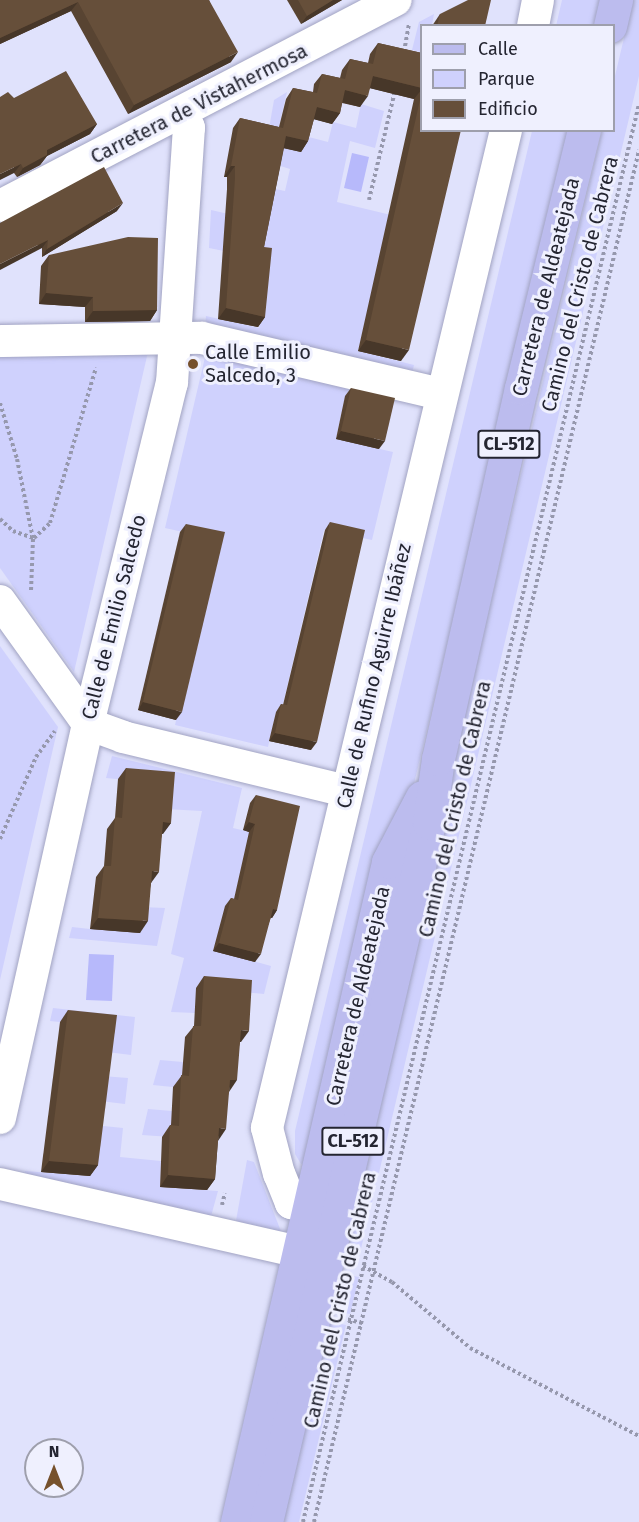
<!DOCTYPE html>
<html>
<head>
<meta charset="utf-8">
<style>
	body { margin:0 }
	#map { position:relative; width:639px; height:1522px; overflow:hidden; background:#e0e2fc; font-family:"Fira Sans",sans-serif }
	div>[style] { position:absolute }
	.green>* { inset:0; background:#cfd1fd }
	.water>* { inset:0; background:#b7b9fb }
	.path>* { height:4px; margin-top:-2px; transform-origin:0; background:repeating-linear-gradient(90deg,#9698ad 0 3px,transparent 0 6px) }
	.roads { filter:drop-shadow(0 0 2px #a1a3c2) drop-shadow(0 0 2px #a1a3c2) }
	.street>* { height:32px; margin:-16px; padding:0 16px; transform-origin:16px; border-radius:16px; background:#fff }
	.primary>* { height:33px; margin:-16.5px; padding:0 16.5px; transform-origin:16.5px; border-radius:16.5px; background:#bcbcee }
	.wall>* { inset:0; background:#584432 }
	.shaded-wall>* { inset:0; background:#473729 }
	.building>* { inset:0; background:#664f3a }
	.dots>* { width:16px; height:16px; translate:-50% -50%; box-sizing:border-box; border:3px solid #eff0fe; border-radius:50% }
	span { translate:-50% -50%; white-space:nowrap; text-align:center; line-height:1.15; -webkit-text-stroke:6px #eff0fe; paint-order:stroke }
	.shield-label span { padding:2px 4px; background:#eff0fe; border:2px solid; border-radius:4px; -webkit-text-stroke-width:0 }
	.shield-label { font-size:18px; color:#242531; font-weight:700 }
	.street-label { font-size:20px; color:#242531 }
	.poi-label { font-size:20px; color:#242531 }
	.left { translate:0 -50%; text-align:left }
	.legend { position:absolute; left:420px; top:24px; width:195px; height:108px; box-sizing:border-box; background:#eff0fe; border:2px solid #9e9fac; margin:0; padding:8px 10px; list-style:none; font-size:18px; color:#242531 }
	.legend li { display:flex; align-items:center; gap:12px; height:30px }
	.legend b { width:30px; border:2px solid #9e9fac }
	.north { position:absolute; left:24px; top:1438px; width:60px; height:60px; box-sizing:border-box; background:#eff0fe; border:2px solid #9e9fac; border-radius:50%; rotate:0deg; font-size:16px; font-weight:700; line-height:24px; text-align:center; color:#242531 }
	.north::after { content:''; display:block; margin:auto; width:21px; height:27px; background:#76512c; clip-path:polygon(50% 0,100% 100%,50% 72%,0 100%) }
</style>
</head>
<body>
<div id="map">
	<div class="green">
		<i style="clip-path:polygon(562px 0,600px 0,594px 25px,556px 26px)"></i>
		<i style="clip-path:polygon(633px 0,639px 0,639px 76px,360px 1253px,338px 1250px,602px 131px,614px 130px,614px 80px)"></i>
		<i style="clip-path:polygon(434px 14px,432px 25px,422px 26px,421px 52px,412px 50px,419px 22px)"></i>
		<i style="clip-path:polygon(287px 92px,276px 139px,268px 134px,274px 100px)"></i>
		<i style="clip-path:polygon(361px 104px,384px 111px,375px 148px,350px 141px,337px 202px,391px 215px,358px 351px,414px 365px,411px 377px,205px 326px,206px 316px,259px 328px,262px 315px,264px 259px,209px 248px,211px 210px,264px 222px,265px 187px,285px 191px,290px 169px,274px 164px,276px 146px,301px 152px,305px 136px,328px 142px,333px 122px,356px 128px)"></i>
		<i style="clip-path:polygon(532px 131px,569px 131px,413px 788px,309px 1166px,301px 1164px,295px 1154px,295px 1131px)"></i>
		<i style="clip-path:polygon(0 352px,148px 352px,74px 672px,0 568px)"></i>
		<i style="clip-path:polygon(206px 353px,354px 387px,345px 397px,336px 439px,393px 452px,372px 540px,324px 530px,281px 713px,276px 712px,268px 747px,175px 725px,219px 540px,165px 528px)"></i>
		<i style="clip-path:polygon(0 646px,58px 727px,0 980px)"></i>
		<i style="clip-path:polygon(112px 756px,242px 788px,233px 828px,250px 832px,232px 908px,213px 950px,271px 966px,264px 994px,197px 988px,195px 1013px,171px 1012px,184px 958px,171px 954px,202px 811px,165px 809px,167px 784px,106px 778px)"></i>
		<i style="clip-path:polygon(142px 907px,165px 908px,157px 946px,69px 938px,72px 927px,90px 929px)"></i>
		<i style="clip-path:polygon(53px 1008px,135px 1017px,131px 1055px,107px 1052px,109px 1027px,50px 1021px)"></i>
		<i style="clip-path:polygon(160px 1060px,183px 1062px,182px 1088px,153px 1085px)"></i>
		<i style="clip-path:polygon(102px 1076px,128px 1078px,125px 1104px,100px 1101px)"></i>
		<i style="clip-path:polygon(148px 1109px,172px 1111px,171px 1137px,142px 1135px)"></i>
		<i style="clip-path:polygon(94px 1125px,123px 1128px,120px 1157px,161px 1161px,160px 1187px,218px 1191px,210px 1220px,23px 1178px,25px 1171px,90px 1176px)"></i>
		<i style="clip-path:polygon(247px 1160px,254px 1162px,282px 1234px,235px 1226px)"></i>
		<i style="clip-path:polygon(342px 1274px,359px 1277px,350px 1314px,334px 1311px)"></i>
		<i style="clip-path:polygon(321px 1320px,346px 1325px,299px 1522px,274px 1522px)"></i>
	</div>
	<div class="water">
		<i style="clip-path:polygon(352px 153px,369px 157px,361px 192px,344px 188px)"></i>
		<i style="clip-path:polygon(89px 954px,114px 955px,112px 1001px,86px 1000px)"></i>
	</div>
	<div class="path">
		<i style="left:404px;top:52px;width:28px;rotate:-80deg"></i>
		<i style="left:369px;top:200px;width:112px;rotate:-76.6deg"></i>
		<i style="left:0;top:403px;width:59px;rotate:73.1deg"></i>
		<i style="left:17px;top:459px;width:82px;rotate:78.7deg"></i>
		<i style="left:33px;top:539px;width:53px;rotate:92.2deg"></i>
		<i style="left:0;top:519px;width:18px;rotate:43deg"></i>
		<i style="left:13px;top:531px;width:21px;rotate:19deg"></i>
		<i style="left:34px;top:538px;width:22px;rotate:-43deg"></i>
		<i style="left:50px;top:523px;width:162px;rotate:-73.5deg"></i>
		<i style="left:0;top:839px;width:90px;rotate:-66.3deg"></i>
		<i style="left:36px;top:757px;width:32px;rotate:-54deg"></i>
		<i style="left:222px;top:1205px;width:12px;rotate:-76deg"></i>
		<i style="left:363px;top:1266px;width:33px;rotate:29deg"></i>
		<i style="left:392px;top:1282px;width:102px;rotate:40.2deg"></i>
		<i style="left:470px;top:1348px;width:191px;rotate:27.5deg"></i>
		<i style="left:342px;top:1318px;width:21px;rotate:14deg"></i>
		<i style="left:303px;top:1522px;width:1457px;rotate:-76.67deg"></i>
		<i style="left:314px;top:1522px;width:1410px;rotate:-76.67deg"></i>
	</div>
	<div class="roads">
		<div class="street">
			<i style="left:533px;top:26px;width:26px;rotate:-79deg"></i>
			<i style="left:0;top:206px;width:446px;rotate:-27.5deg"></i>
			<i style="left:0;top:341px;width:202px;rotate:-0.9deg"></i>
			<i style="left:202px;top:338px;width:245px;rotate:13.2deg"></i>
			<i style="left:0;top:601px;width:151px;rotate:54.4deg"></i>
			<i style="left:88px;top:724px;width:37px;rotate:20deg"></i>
			<i style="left:123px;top:737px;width:230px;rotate:13.6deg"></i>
			<i style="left:0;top:1118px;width:404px;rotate:-77.4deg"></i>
			<i style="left:88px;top:724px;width:351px;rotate:-76.2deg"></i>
			<i style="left:172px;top:383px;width:256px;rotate:-86.2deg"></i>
			<i style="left:189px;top:128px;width:17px;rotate:-114deg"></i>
			<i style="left:0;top:1184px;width:307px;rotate:12.8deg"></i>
			<i style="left:309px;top:1208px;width:19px;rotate:-164deg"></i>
			<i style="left:291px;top:1203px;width:31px;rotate:-112deg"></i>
			<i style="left:279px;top:1174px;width:48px;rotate:-104.6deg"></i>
			<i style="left:267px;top:1128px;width:1026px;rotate:-76.53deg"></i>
		</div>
		<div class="primary">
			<i style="left:610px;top:26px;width:27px;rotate:-77deg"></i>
			<i style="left:237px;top:1522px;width:677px;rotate:-77.11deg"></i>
			<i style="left:388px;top:862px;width:73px;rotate:-62.4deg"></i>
			<i style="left:266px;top:1522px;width:718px;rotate:-76.87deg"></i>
			<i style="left:429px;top:823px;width:65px;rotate:-82deg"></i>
			<i style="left:438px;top:759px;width:380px;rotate:-77.4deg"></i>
			<i style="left:521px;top:388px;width:266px;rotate:-76.3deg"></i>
		</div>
	</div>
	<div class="wall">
		<i style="clip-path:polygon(0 0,209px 0,231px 62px,128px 114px,71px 11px,0 44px)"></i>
		<i style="clip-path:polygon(287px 0,342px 0,301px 24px)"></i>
		<i style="clip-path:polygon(440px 14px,485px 26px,432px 26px)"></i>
		<i style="clip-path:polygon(378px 43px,422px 53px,422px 130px,401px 361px,358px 351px,414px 99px,370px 88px,360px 107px,342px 103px,340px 113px,332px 124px,314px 119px,308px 141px,301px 152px,284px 148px,264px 247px,265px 317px,258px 327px,218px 319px,227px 189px,227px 177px,224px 177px,233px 128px,240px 118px,279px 127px,286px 99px,293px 88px,313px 92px,314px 84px,322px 74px,340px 78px,342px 70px,350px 59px,368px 63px,370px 54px)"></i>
		<i style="clip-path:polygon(14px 98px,97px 124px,90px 134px,47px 156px,40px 165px,17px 177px,14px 173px)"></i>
		<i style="clip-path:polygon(117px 211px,42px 257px,42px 248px,0 223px)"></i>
		<i style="clip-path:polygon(49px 255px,157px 310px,150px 321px,85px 322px,85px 307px,39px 304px,41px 266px)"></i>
		<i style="clip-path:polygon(351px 388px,379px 449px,336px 439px,345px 396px)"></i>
		<i style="clip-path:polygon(330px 522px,311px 750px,269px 741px,276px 712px,281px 704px,283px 705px,325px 530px)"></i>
		<i style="clip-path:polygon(186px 524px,176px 720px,138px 710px,180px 532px)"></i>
		<i style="clip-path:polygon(126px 768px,171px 823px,162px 834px,140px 933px,90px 929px,96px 877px,104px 866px,107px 829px,115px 818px,118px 779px)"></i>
		<i style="clip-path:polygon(256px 795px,277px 910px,272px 918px,271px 917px,255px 962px,213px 951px,225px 906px,231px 898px,234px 899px,249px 832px,243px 830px,250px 803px)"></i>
		<i style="clip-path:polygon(204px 976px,241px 1042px,240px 1042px,218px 1140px,215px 1179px,207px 1190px,160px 1187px,162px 1137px,170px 1125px,171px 1125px,173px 1087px,182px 1075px,185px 1037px,194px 1026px,196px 988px)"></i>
		<i style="clip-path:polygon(68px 1010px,98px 1165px,90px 1176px,41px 1172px,60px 1022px)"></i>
	</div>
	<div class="shaded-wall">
		<i style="clip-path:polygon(333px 0,342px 0,301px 24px,307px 16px)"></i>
		<i style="clip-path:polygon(78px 2px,71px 11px,0 44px,0 38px)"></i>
		<i style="clip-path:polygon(238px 52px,231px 62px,128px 114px,134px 105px)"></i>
		<i style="clip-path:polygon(373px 76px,422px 88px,422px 89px,414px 99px,365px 87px)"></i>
		<i style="clip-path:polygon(345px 90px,368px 96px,360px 107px,337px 101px)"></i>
		<i style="clip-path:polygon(317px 107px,340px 113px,332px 124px,309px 118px)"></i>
		<i style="clip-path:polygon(97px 124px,90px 134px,47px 156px,40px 165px,17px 177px,23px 168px,47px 150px)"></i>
		<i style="clip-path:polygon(286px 136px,308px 141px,301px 152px,278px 147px)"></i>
		<i style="clip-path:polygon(21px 164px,14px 173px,0 180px,0 174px)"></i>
		<i style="clip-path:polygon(231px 166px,235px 166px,227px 177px,224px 177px)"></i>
		<i style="clip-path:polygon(123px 203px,117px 211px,42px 257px,47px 249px)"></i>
		<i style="clip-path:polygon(48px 240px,42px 248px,0 270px,0 264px)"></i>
		<i style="clip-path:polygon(46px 293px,93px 297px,85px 307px,39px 304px)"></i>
		<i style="clip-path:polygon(226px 308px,265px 317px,258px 327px,218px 319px)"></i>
		<i style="clip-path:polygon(157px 310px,150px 321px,85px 322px,93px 311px)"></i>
		<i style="clip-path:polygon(366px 340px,409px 350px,401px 361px,358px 351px)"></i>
		<i style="clip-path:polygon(341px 431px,385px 441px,379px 449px,336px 439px)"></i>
		<i style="clip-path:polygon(143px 702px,182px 712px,176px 720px,138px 710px)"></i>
		<i style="clip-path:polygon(275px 733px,317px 742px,311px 750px,269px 741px)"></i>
		<i style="clip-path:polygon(163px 822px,171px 823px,163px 834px,156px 833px)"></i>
		<i style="clip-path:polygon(249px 822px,255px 824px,249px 832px,243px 830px)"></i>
		<i style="clip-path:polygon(152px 871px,159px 872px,151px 883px)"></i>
		<i style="clip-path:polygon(273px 909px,277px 910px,272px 918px,267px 917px)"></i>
		<i style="clip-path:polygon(98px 918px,148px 921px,140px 933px,90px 929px)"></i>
		<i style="clip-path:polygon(219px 943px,261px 954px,255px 962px,213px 951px)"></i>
		<i style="clip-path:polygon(241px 1030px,249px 1031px,241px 1042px,233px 1042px)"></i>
		<i style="clip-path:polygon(230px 1080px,237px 1080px,229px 1092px)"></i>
		<i style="clip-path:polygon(219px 1128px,226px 1129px,218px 1141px)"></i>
		<i style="clip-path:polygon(49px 1161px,98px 1165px,90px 1176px,41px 1172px)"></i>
		<i style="clip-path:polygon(168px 1175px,215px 1179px,207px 1190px,160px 1187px)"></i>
	</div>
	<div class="building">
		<i style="clip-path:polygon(0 0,209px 0,238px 52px,134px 105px,78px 2px,0 38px)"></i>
		<i style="clip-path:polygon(298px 0,333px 0,307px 16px)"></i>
		<i style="clip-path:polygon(468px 0,491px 0,485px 26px,437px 26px,440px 14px)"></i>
		<i style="clip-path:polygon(378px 43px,422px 53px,422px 88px,373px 76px,368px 96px,345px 90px,340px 113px,317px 107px,308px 141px,286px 136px,264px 247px,272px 248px,265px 317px,226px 308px,235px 178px,235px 166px,231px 166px,240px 118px,283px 128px,293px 88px,317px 93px,322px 74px,345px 79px,350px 59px,373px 64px)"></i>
		<i style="clip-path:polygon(66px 71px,97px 124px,47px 150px,47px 155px,23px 168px,21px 164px,0 174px,0 97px,8px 92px,14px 98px)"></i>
		<i style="clip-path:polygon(422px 91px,422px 130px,461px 130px,409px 350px,366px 340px)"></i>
		<i style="clip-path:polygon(104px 167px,123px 203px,47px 249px,48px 240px,0 264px,0 223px)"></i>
		<i style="clip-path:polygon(128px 237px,158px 238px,157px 310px,93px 311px,93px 297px,46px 293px,49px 255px)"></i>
		<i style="clip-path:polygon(351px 388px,395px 398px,385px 441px,341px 431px)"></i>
		<i style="clip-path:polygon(330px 522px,365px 530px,317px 742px,275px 733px,281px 704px,287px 705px)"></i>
		<i style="clip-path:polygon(186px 524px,225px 532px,182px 712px,143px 702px)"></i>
		<i style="clip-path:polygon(126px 768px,175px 772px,171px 823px,163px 822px,159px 872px,152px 871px,148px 921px,98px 918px,104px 866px,111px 866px,115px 817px,122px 818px)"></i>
		<i style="clip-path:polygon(256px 795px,300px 806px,277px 910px,273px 909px,261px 954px,219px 943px,231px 898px,238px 900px,255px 824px,249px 822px)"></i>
		<i style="clip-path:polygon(204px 976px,252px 980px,249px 1031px,241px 1030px,237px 1080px,230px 1080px,226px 1129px,219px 1128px,215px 1179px,168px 1175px,170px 1125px,179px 1126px,181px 1075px,189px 1076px,193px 1026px,201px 1026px)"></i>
		<i style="clip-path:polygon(68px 1010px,117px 1015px,98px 1165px,49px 1161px)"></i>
	</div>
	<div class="dots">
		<i style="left:193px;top:364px;background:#76512c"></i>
	</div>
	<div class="shield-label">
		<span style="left:509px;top:444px">CL-512</span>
		<span style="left:353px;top:1141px">CL-512</span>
	</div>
	<div class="street-label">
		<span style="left:199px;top:104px;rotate:-27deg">Carretera de Vistahermosa</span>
		<span style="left:580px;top:284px;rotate:-76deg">Camino del Cristo de Cabrera</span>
		<span style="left:546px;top:287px;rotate:-76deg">Carretera de Aldeatejada</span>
		<span style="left:114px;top:617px;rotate:-76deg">Calle de Emilio Salcedo</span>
		<span style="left:374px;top:676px;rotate:-77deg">Calle de Rufino Aguirre Ibáñez</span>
		<span style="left:455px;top:809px;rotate:-77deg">Camino del Cristo de Cabrera</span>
		<span style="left:358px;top:996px;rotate:-77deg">Carretera de Aldeatejada</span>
		<span style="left:340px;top:1300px;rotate:-77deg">Camino del Cristo de Cabrera</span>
	</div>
	<div class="poi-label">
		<span class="left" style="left:205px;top:364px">Calle Emilio<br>Salcedo, 3</span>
	</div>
	<ul class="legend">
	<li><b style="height:8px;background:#bcbcee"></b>Calle</li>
	<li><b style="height:16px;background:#cfd1fd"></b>Parque</li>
	<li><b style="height:16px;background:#664f3a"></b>Edificio</li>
	</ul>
	<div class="north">N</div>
</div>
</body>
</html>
